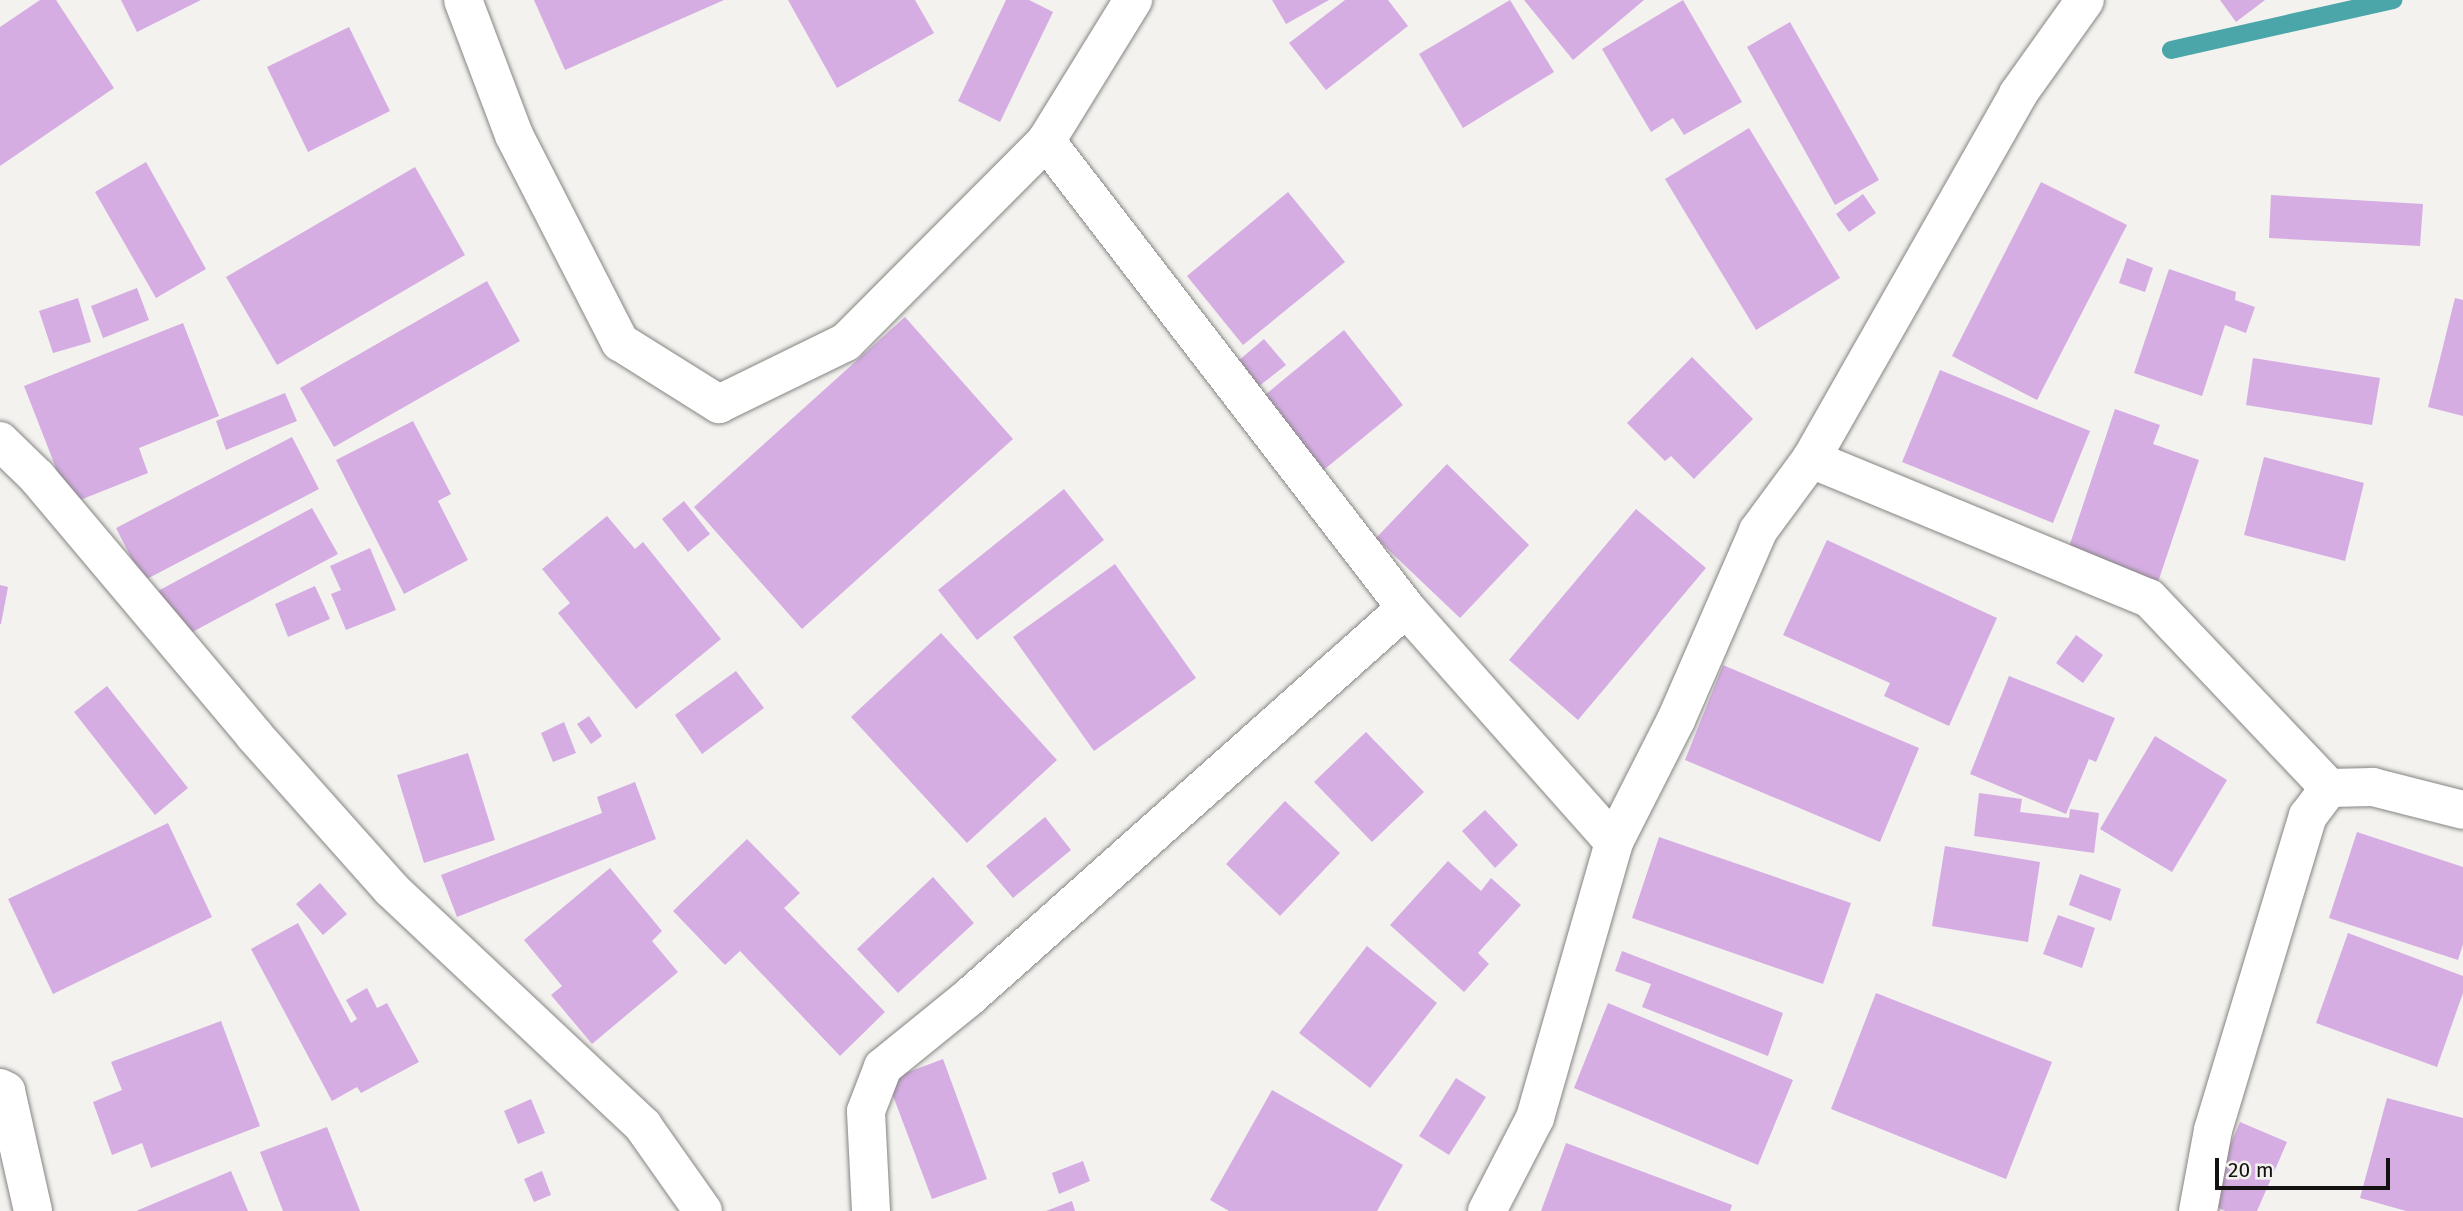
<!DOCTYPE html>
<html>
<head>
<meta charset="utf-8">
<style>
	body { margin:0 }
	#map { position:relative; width:2463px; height:1211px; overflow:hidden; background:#f3f2ef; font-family:"Fira Sans",sans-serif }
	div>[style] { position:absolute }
	.stream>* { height:18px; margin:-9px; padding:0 9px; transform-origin:9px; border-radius:9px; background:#4ba6aa }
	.building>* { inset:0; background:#d5ade3 }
	.roads { filter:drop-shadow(0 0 2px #868582) drop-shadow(0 0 2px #868582) }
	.street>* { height:38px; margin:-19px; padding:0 19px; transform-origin:19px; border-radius:19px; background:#fff }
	span { translate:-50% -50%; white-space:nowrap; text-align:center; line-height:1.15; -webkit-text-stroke:7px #f3f2ef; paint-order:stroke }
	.scale { position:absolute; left:2215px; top:1158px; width:175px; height:32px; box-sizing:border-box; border:4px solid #131211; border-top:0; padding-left:9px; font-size:21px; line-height:24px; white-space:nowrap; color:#131211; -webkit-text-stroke:5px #f3f2ef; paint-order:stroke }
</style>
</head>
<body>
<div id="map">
	<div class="stream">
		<i style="left:2171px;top:50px;width:228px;rotate:-12.7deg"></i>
	</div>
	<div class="building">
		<i style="clip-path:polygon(40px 0,56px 0,114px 88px,0 166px,0 27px)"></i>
		<i style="clip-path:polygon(121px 0,201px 0,137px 32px)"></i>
		<i style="clip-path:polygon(534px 0,724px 0,565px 70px)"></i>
		<i style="clip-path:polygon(788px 0,915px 0,934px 33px,837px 88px)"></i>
		<i style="clip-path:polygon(1006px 0,1029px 0,1053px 12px,1000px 122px,958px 101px)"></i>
		<i style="clip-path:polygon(1272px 0,1329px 0,1286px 24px)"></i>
		<i style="clip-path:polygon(1345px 0,1388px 0,1408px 26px,1326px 90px,1289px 43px)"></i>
		<i style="clip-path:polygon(1510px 0,1554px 72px,1463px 128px,1419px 54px)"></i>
		<i style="clip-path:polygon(1524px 0,1644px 0,1573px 60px)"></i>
		<i style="clip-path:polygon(1683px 0,1742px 102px,1684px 135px,1673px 118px,1651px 132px,1602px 49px)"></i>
		<i style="clip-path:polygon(2220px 0,2265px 0,2236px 22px)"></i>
		<i style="clip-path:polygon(1790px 22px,1879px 180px,1835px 205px,1747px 47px)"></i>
		<i style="clip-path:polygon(349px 27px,390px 111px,308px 152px,267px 67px)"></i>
		<i style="clip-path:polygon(1749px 128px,1840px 278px,1756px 330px,1665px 179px)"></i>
		<i style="clip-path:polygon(146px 162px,206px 269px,156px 298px,95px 192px)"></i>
		<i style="clip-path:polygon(415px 167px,465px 255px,277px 365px,226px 277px)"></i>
		<i style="clip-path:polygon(2041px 182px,2127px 225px,2037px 400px,1952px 356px)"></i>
		<i style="clip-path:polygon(1288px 192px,1345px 262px,1243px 345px,1187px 276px)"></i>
		<i style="clip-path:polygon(1863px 194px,1876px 213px,1849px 232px,1836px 214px)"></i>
		<i style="clip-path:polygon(2271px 195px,2423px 204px,2420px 246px,2269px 238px)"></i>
		<i style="clip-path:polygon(2127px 258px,2153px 268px,2145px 292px,2119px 283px)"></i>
		<i style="clip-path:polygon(2169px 269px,2236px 292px,2235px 300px,2255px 307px,2246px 333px,2225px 325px,2202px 396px,2134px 373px)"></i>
		<i style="clip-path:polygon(487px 281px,520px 341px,334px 447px,300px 388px)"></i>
		<i style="clip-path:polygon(137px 288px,149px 320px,103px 338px,91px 306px)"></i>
		<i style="clip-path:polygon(78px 298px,91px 342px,53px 353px,39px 311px)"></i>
		<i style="clip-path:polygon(2455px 298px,2463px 300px,2463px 416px,2428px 407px)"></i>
		<i style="clip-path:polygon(905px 317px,1013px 439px,802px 629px,694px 507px)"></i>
		<i style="clip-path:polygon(183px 323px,219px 416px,139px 448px,148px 473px,70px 504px,24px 386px)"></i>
		<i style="clip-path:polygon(1344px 330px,1403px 405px,1320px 473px,1260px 399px)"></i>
		<i style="clip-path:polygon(1264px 339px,1286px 365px,1259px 386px,1238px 361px)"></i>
		<i style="clip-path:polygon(1692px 357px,1753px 419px,1694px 479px,1671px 456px,1665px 461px,1627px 423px)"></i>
		<i style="clip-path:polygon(2253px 358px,2380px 378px,2372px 425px,2246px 405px)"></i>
		<i style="clip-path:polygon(1940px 370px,2090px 431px,2053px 523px,1902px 462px)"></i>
		<i style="clip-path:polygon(285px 393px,297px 421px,226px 450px,216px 421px)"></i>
		<i style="clip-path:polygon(2115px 409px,2160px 425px,2153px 444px,2199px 460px,2155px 591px,2068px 550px)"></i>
		<i style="clip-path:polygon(413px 421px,451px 494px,438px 501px,468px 560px,404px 594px,336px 460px)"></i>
		<i style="clip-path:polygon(292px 437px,319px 489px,143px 581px,116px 528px)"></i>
		<i style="clip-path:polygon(2264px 457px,2364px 483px,2345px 561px,2244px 535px)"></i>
		<i style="clip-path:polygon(1447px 464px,1529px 545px,1460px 618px,1376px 538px)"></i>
		<i style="clip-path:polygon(1064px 489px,1104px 540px,977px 640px,938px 590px)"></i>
		<i style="clip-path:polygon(684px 501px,710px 534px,688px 552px,662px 519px)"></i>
		<i style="clip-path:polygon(312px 508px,338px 554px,183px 637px,158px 591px)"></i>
		<i style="clip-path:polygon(1636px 509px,1706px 568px,1578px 720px,1509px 660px)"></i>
		<i style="clip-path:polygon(607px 516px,635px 549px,643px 542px,721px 639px,636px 709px,558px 613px,570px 603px,542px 569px)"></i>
		<i style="clip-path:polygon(1827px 540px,1997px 618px,1949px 726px,1884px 696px,1890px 683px,1783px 635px)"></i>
		<i style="clip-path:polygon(370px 548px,396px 610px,346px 630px,331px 594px,341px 590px,330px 566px)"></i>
		<i style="clip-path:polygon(1115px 564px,1196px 678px,1094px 751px,1013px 637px)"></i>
		<i style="clip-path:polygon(0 585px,8px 587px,1px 624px,0 624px)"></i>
		<i style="clip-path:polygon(315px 586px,330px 619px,288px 637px,275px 604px)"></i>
		<i style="clip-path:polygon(941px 633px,1057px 760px,967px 843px,851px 717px)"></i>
		<i style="clip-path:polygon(2076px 635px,2103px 655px,2083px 683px,2056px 663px)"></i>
		<i style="clip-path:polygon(1723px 665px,1919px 748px,1880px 842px,1685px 760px)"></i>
		<i style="clip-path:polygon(736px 671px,764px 708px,702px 754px,675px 715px)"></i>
		<i style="clip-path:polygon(2009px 676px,2115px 718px,2096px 762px,2089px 759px,2066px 814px,1970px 774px)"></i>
		<i style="clip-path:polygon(107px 686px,188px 788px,155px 815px,74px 712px)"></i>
		<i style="clip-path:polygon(589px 716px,602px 736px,591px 744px,577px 724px)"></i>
		<i style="clip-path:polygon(564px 722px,576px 753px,553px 762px,541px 733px)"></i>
		<i style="clip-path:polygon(1366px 732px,1424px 792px,1372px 842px,1314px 782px)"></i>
		<i style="clip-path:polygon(2155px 736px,2227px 780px,2172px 872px,2100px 829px)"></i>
		<i style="clip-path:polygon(468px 753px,495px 840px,424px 863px,397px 775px)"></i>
		<i style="clip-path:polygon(635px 782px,656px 839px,457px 917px,441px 875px,602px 813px,597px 797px)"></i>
		<i style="clip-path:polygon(1979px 793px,2022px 799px,2020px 812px,2069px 818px,2070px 809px,2099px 813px,2094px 853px,1974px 836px)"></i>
		<i style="clip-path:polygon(1285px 801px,1340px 853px,1280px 916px,1226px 864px)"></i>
		<i style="clip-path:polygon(1485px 810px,1518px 845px,1495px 868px,1462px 831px)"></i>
		<i style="clip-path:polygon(1045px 817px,1071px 850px,1013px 898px,986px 866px)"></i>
		<i style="clip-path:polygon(168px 823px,212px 917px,53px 994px,8px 899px)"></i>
		<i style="clip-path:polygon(2357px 832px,2463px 867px,2463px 944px,2458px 960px,2329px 918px)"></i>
		<i style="clip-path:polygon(1659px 837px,1851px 903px,1823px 984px,1632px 918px)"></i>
		<i style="clip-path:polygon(747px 839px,800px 893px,784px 908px,885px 1012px,840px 1056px,740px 951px,725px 965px,673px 911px)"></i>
		<i style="clip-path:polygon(1945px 846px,2040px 862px,2028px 942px,1932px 926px)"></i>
		<i style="clip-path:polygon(1448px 861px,1481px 891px,1491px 878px,1521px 905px,1478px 953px,1489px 964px,1464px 992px,1390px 925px)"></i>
		<i style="clip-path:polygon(610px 868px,662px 931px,652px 941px,678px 972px,592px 1044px,551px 995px,562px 986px,524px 940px)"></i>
		<i style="clip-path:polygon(2080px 874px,2121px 889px,2111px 921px,2069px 905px)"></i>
		<i style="clip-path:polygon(933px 877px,974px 923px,898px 993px,857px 949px)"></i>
		<i style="clip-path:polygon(320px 883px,347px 914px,323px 935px,296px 904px)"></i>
		<i style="clip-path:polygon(2058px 915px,2095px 928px,2082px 968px,2043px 954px)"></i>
		<i style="clip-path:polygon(298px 923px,351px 1023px,357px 1019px,346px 1000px,367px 988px,377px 1008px,387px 1003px,419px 1062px,361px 1093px,357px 1087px,332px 1101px,251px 949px)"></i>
		<i style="clip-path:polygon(2348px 933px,2463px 976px,2463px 993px,2437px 1067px,2316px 1023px)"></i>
		<i style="clip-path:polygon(1367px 946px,1437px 1003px,1370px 1088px,1299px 1033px)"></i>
		<i style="clip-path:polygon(1622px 951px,1783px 1013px,1768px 1056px,1642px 1007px,1651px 984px,1615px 971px)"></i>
		<i style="clip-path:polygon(1876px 993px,2052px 1062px,2006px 1179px,1831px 1109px)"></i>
		<i style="clip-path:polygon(1608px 1003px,1793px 1080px,1758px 1165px,1574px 1088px)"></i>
		<i style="clip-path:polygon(221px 1021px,260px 1126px,151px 1168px,142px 1143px,112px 1155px,93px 1102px,122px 1090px,111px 1062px)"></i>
		<i style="clip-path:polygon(943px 1059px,987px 1179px,932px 1199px,887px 1080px)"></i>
		<i style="clip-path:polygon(1456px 1078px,1486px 1097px,1449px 1155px,1419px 1136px)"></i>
		<i style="clip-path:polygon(1272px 1090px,1403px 1165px,1377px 1211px,1229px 1211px,1210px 1200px)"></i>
		<i style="clip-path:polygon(2387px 1098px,2463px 1118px,2463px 1211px,2406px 1211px,2360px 1198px)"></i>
		<i style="clip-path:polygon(531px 1099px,545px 1133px,518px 1144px,504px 1111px)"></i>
		<i style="clip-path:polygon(2240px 1122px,2287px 1142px,2257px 1211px,2225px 1211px,2206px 1202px)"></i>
		<i style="clip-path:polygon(327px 1127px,360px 1211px,283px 1211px,260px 1152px)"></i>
		<i style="clip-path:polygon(1566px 1143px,1732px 1205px,1730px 1211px,1541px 1211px)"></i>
		<i style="clip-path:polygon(1083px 1161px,1090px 1181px,1059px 1194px,1052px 1173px)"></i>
		<i style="clip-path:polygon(231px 1171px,248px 1211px,136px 1211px)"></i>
		<i style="clip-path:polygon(542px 1171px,551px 1195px,534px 1202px,524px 1179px)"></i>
		<i style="clip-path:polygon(1072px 1201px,1075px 1211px,1046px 1211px)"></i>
	</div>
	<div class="roads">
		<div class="street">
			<i style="left:463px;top:0;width:144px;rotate:69.3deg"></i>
			<i style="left:514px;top:135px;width:233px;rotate:62.9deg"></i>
			<i style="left:620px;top:342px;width:117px;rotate:32.1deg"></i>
			<i style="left:719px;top:404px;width:141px;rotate:-26deg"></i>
			<i style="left:846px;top:342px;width:284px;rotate:-45.1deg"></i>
			<i style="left:1046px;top:141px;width:166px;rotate:-58.3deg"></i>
			<i style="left:1046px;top:141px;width:590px;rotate:52.37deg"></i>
			<i style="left:1406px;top:608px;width:313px;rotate:48.4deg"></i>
			<i style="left:0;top:441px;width:52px;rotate:44.2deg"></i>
			<i style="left:37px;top:477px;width:337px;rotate:49.9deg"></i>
			<i style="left:254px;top:735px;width:206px;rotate:48.3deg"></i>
			<i style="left:391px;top:889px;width:346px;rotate:43.2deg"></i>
			<i style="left:643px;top:1126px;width:104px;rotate:54.8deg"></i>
			<i style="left:1811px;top:459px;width:365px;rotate:22.4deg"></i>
			<i style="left:2149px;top:598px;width:262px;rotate:46.5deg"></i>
			<i style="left:2329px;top:788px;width:44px;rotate:-1.3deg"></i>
			<i style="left:2373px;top:787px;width:93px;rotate:14.3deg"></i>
			<i style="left:0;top:1088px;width:7px;rotate:27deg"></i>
			<i style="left:6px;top:1091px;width:123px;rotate:77.3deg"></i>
			<i style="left:871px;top:1211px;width:100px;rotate:-92.9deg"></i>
			<i style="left:866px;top:1111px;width:47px;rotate:-68.9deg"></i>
			<i style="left:883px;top:1067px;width:108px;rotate:-39deg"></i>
			<i style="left:967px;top:999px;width:588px;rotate:-41.69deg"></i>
			<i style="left:1487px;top:1211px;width:105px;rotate:-62.7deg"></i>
			<i style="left:1535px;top:1118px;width:287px;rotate:-74deg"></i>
			<i style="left:1614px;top:842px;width:137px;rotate:-63.1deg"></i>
			<i style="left:1676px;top:720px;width:206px;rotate:-66.5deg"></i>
			<i style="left:1758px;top:531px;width:89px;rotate:-53.6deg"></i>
			<i style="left:1811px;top:459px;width:420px;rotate:-60.4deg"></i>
			<i style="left:2018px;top:94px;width:115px;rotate:-54.5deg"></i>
			<i style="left:2198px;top:1211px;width:82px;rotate:-79.5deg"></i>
			<i style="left:2213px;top:1130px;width:328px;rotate:-73.2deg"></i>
			<i style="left:2308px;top:816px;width:35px;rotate:-53deg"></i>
		</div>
	</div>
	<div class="scale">20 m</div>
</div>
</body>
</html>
